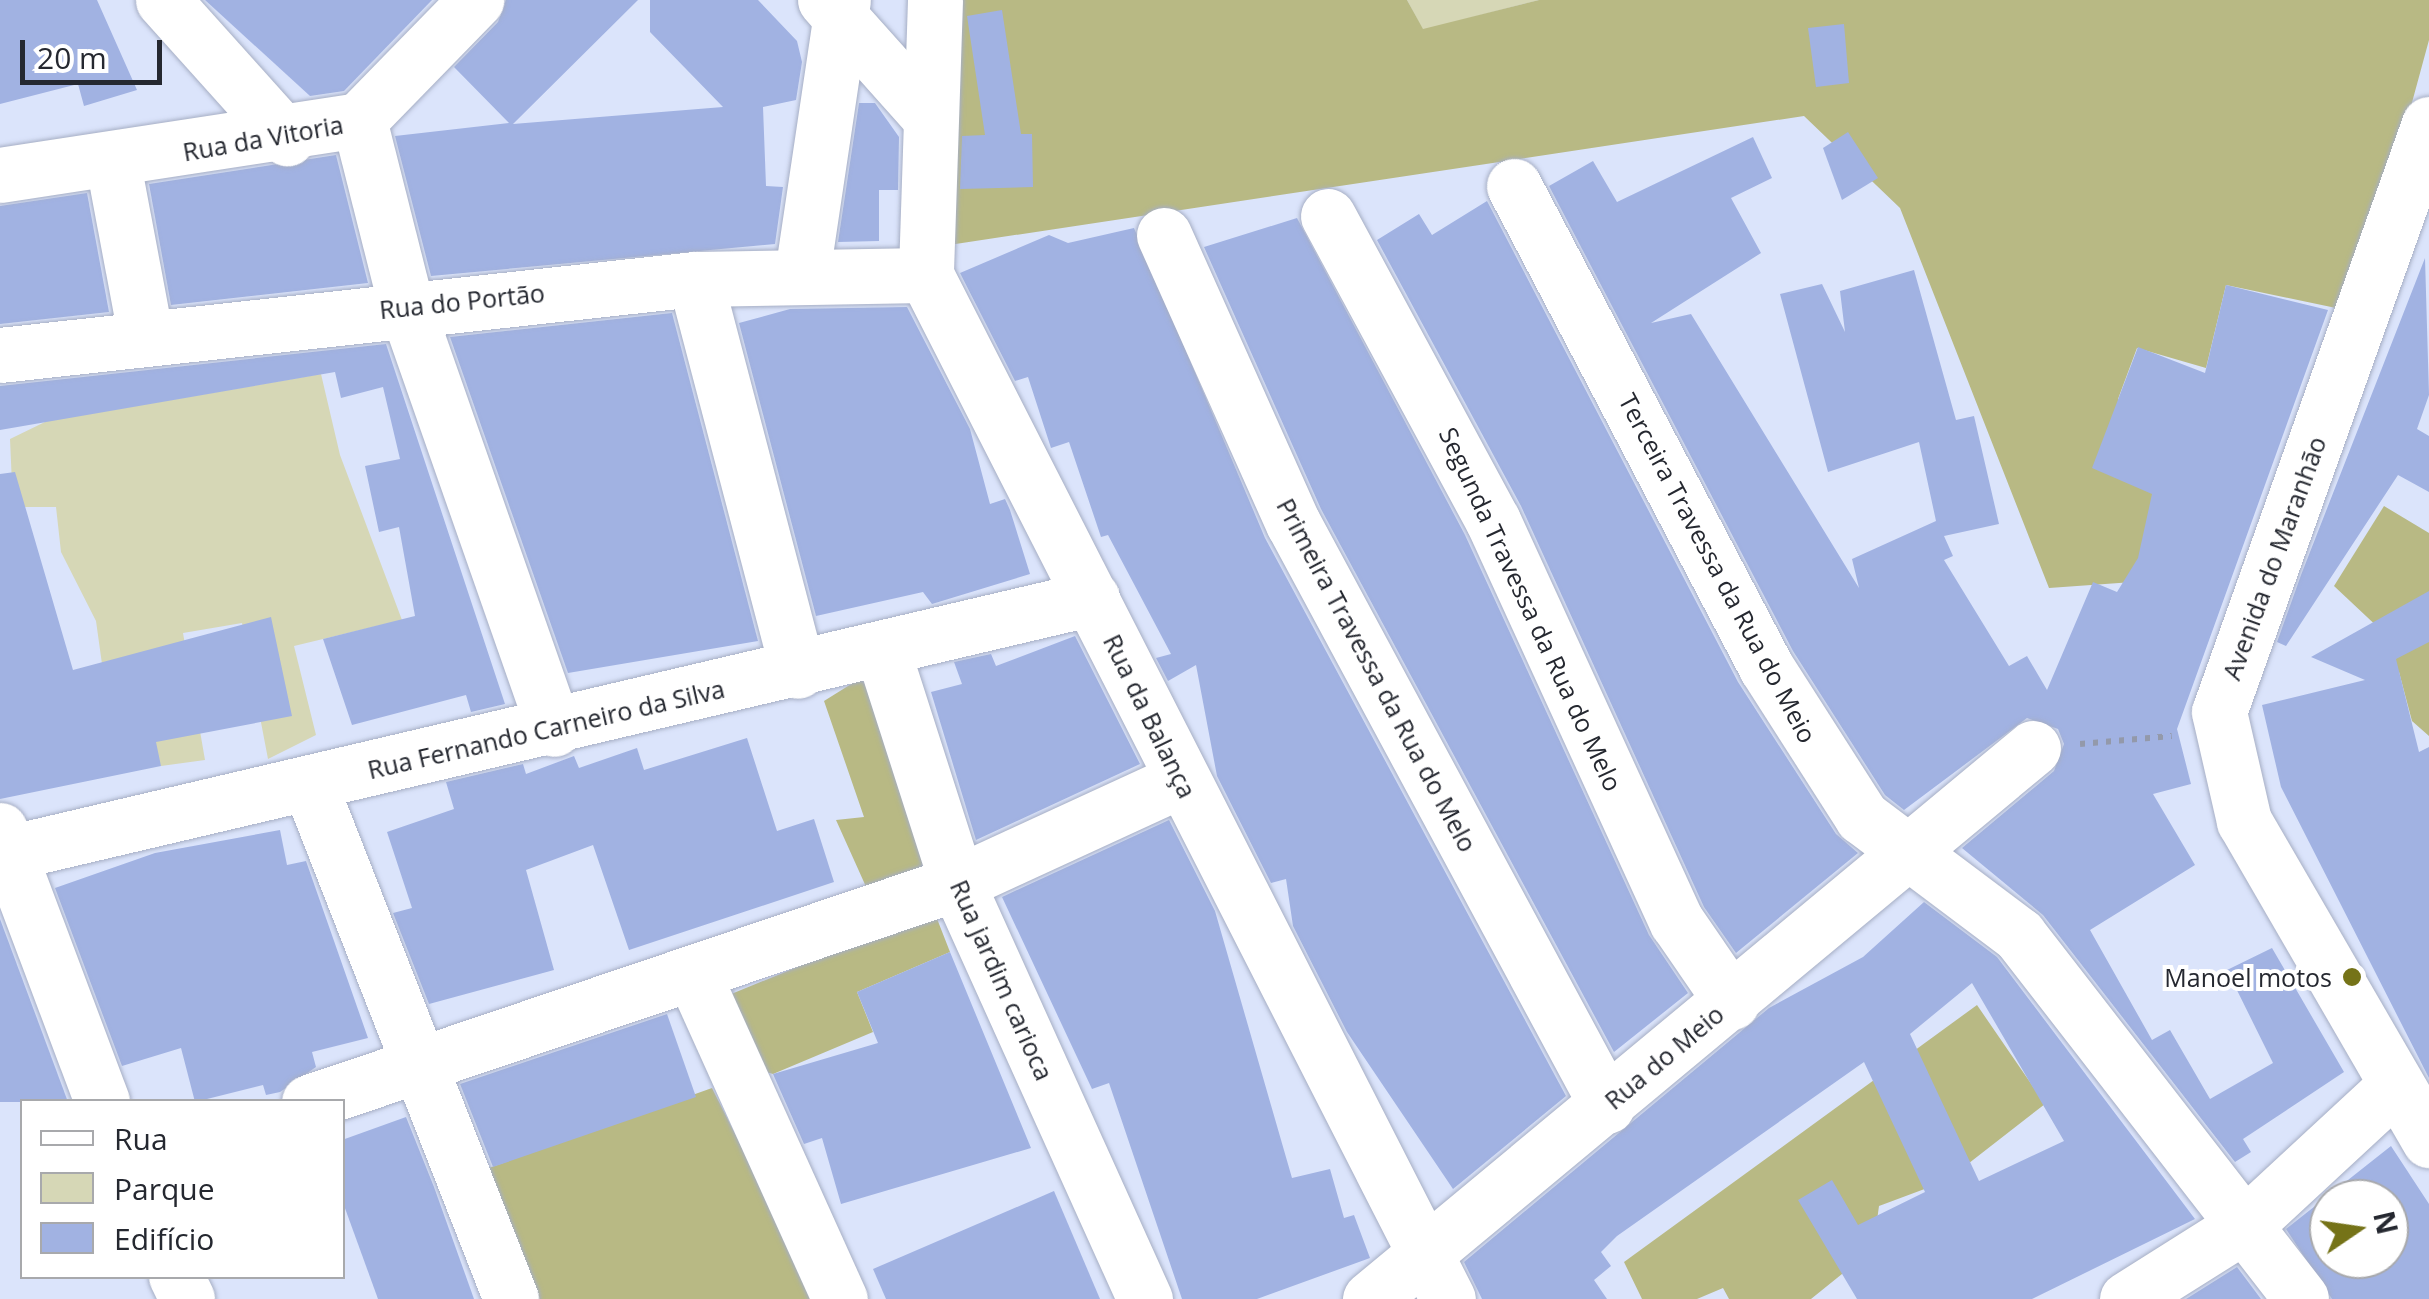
<!DOCTYPE html>
<html>
<head>
<meta charset="utf-8">
<style>
	body { margin:0 }
	#map { position:relative; width:2429px; height:1299px; overflow:hidden; background:#dbe4fb; font-family:"Open Sans",sans-serif }
	div>[style] { position:absolute }
	.green>* { inset:0; background:#d6d7b6 }
	.forest>* { inset:0; background:#b8b984 }
	.building>* { inset:0; background:#a1b2e2 }
	.path>* { height:6px; margin-top:-3px; transform-origin:0; background:repeating-linear-gradient(90deg,#9399aa 0 5px,transparent 0 13px) }
	.roads { filter:drop-shadow(0 0 2px #a6aec4) drop-shadow(0 0 2px #a6aec4) }
	.minor>* { height:55px; margin:-27.5px; padding:0 27.5px; transform-origin:27.5px; border-radius:27.5px; background:#fff }
	.dots>* { width:28px; height:28px; translate:-50% -50%; box-sizing:border-box; border:5px solid #fff; border-radius:50% }
	span { translate:-50% -50%; white-space:nowrap; text-align:center; line-height:1.15; -webkit-text-stroke:8px #fff; paint-order:stroke }
	.street-label { font-size:25px; color:#252830 }
	.poi-label { font-size:25px; color:#252830 }
	.right { translate:-100% -50%; text-align:right }
	.legend { position:absolute; left:20px; top:1099px; width:325px; height:180px; box-sizing:border-box; background:#fff; border:2px solid #a8a9ac; margin:0; padding:12px 18px; list-style:none; font-size:30px; color:#252830 }
	.legend li { display:flex; align-items:center; gap:20px; height:50px }
	.legend b { width:50px; border:2px solid #a8a9ac }
	.north { position:absolute; left:2309px; top:1179px; width:100px; height:100px; box-sizing:border-box; background:#fff; border:2px solid #a8a9ac; border-radius:50%; rotate:77deg; font-size:28px; font-weight:700; line-height:40px; text-align:center; color:#252830 }
	.north::after { content:''; display:block; margin:auto; width:35px; height:45px; background:#757318; clip-path:polygon(50% 0,100% 100%,50% 72%,0 100%) }
	.scale { position:absolute; left:20px; top:40px; width:142px; height:45px; box-sizing:border-box; border:5px solid #252830; border-top:0; padding-left:12px; font-size:30px; line-height:35px; white-space:nowrap; color:#252830; -webkit-text-stroke:8px #fff; paint-order:stroke }
</style>
</head>
<body>
<div id="map">
	<div class="green">
		<i style="clip-path:polygon(1407px 0,1539px 0,1423px 30px)"></i>
		<i style="clip-path:polygon(321px 374px,340px 455px,402px 620px,294px 646px,316px 735px,268px 759px,242px 623px,183px 633px,205px 760px,161px 766px,102px 664px,96px 621px,61px 552px,56px 507px,13px 507px,10px 439px,47px 421px)"></i>
	</div>
	<div class="forest">
		<i style="clip-path:polygon(961px 0,1407px 0,1423px 29px,1539px 0,2429px 0,2429px 40px,2355px 312px,2226px 285px,2206px 368px,2137px 348px,2118px 399px,2162px 498px,2133px 582px,2049px 588px,1900px 208px,1804px 116px,949px 245px)"></i>
		<i style="clip-path:polygon(2384px 506px,2429px 533px,2429px 736px,2412px 721px,2399px 672px,2378px 665px,2383px 632px,2334px 586px)"></i>
		<i style="clip-path:polygon(864px 676px,942px 879px,872px 900px,836px 820px,864px 817px,824px 701px)"></i>
		<i style="clip-path:polygon(934px 911px,950px 952px,857px 992px,873px 1032px,773px 1074px,756px 1069px,724px 997px)"></i>
		<i style="clip-path:polygon(1977px 1005px,2045px 1104px,1946px 1181px,1879px 1206px,1873px 1249px,1811px 1299px,1729px 1299px,1723px 1288px,1697px 1299px,1642px 1299px,1624px 1262px)"></i>
		<i style="clip-path:polygon(712px 1088px,818px 1299px,535px 1299px,486px 1169px)"></i>
	</div>
	<div class="building">
		<i style="clip-path:polygon(0 0,97px 0,137px 90px,84px 106px,78px 84px,0 104px)"></i>
		<i style="clip-path:polygon(205px 0,432px 0,344px 91px,310px 96px)"></i>
		<i style="clip-path:polygon(506px 0,638px 0,513px 124px,723px 107px,650px 32px,650px 0,758px 0,797px 41px,802px 62px,796px 100px,763px 107px,766px 186px,783px 187px,775px 244px,431px 276px,395px 136px,509px 123px,454px 67px,498px 22px)"></i>
		<i style="clip-path:polygon(1002px 10px,1021px 134px,1032px 134px,1033px 187px,960px 189px,962px 136px,985px 135px,967px 16px)"></i>
		<i style="clip-path:polygon(1844px 24px,1849px 83px,1816px 87px,1808px 28px)"></i>
		<i style="clip-path:polygon(859px 103px,875px 103px,899px 137px,898px 190px,879px 190px,879px 241px,838px 242px)"></i>
		<i style="clip-path:polygon(1848px 132px,1878px 178px,1842px 200px,1823px 148px)"></i>
		<i style="clip-path:polygon(1753px 137px,1772px 178px,1731px 198px,1761px 253px,1651px 323px,1691px 314px,1859px 588px,1852px 559px,1936px 521px,1919px 442px,1828px 472px,1780px 294px,1822px 284px,1845px 332px,1840px 291px,1914px 270px,1956px 420px,1974px 416px,1999px 524px,1944px 536px,1953px 556px,1944px 560px,2009px 666px,2027px 656px,2047px 690px,2093px 582px,2117px 592px,2138px 558px,2152px 494px,2092px 468px,2138px 347px,2205px 373px,2226px 285px,2328px 310px,2177px 729px,2191px 784px,2153px 794px,2195px 865px,2090px 930px,2152px 1040px,2170px 1030px,2210px 1099px,2273px 1063px,2227px 970px,2272px 948px,2344px 1072px,2243px 1139px,2251px 1152px,2235px 1162px,2043px 915px,1962px 848px,2054px 771px,2064px 744px,2058px 729px,2027px 718px,1904px 810px,1885px 795px,1793px 651px,1549px 186px,1593px 161px,1617px 202px)"></i>
		<i style="clip-path:polygon(336px 155px,368px 283px,171px 305px,149px 184px)"></i>
		<i style="clip-path:polygon(87px 193px,109px 312px,0 324px,0 206px)"></i>
		<i style="clip-path:polygon(1487px 201px,1738px 682px,1836px 834px,1858px 853px,1736px 953px,1704px 907px,1521px 506px,1377px 240px,1419px 214px,1432px 235px)"></i>
		<i style="clip-path:polygon(1297px 218px,1465px 535px,1649px 935px,1688px 993px,1614px 1052px,1321px 509px,1204px 247px)"></i>
		<i style="clip-path:polygon(1134px 228px,1265px 538px,1566px 1096px,1453px 1189px,1347px 1032px,1293px 926px,1286px 879px,1271px 883px,1217px 776px,1196px 665px,1168px 681px,1156px 658px,1171px 654px,1108px 535px,1101px 537px,1069px 442px,1051px 448px,1028px 377px,1015px 381px,960px 273px,1049px 235px,1068px 243px)"></i>
		<i style="clip-path:polygon(2425px 258px,2429px 395px,2417px 429px,2429px 436px,2429px 492px,2398px 475px,2286px 646px,2277px 642px,2301px 575px)"></i>
		<i style="clip-path:polygon(907px 307px,970px 429px,990px 504px,1005px 499px,1010px 510px,1030px 574px,932px 604px,923px 592px,816px 616px,739px 323px,790px 309px)"></i>
		<i style="clip-path:polygon(672px 313px,758px 641px,568px 673px,450px 337px)"></i>
		<i style="clip-path:polygon(386px 344px,505px 704px,471px 712px,466px 695px,352px 725px,323px 639px,415px 616px,399px 527px,379px 532px,365px 466px,400px 459px,383px 387px,341px 398px,335px 372px,0 430px,0 386px)"></i>
		<i style="clip-path:polygon(15px 472px,73px 670px,271px 617px,292px 716px,156px 742px,161px 766px,0 799px,0 474px)"></i>
		<i style="clip-path:polygon(2429px 591px,2429px 642px,2396px 659px,2419px 752px,2429px 747px,2429px 1078px,2281px 787px,2262px 705px,2365px 680px,2311px 657px)"></i>
		<i style="clip-path:polygon(1075px 636px,1140px 764px,976px 840px,931px 692px,962px 684px,954px 662px,991px 654px,996px 666px)"></i>
		<i style="clip-path:polygon(747px 738px,777px 831px,814px 819px,834px 882px,629px 950px,593px 845px,526px 870px,554px 970px,429px 1004px,393px 913px,412px 908px,387px 832px,454px 809px,446px 782px,523px 764px,526px 774px,574px 756px,579px 768px,637px 748px,644px 770px)"></i>
		<i style="clip-path:polygon(1169px 820px,1215px 911px,1292px 1178px,1330px 1169px,1344px 1218px,1354px 1215px,1370px 1258px,1257px 1299px,1182px 1299px,1109px 1083px,1092px 1089px,1002px 897px)"></i>
		<i style="clip-path:polygon(280px 830px,287px 865px,306px 861px,368px 1038px,312px 1052px,316px 1067px,280px 1092px,266px 1095px,263px 1085px,195px 1102px,181px 1048px,122px 1066px,55px 888px,155px 853px)"></i>
		<i style="clip-path:polygon(evenodd,1924px 902px,1997px 957px,2195px 1219px,2032px 1299px,1857px 1299px,1798px 1200px,1832px 1180px,1858px 1225px,1925px 1192px,1864px 1062px,1617px 1236px,1601px 1252px,1611px 1266px,1594px 1280px,1607px 1299px,1482px 1299px,1464px 1262px,1769px 1008px,1863px 957px,1924px 902px,1972px 983px,2064px 1141px,1979px 1181px,1910px 1034px,1972px 983px)"></i>
		<i style="clip-path:polygon(0 919px,68px 1102px,0 1102px)"></i>
		<i style="clip-path:polygon(950px 952px,1031px 1148px,841px 1204px,822px 1138px,804px 1144px,773px 1074px,878px 1043px,857px 992px)"></i>
		<i style="clip-path:polygon(667px 1014px,696px 1097px,493px 1167px,460px 1084px)"></i>
		<i style="clip-path:polygon(406px 1117px,434px 1187px,474px 1299px,378px 1299px,342px 1200px,342px 1140px)"></i>
		<i style="clip-path:polygon(evenodd,2391px 1146px,2429px 1204px,2429px 1299px,2332px 1299px,2286px 1229px,2391px 1146px,2329px 1199px,2389px 1199px,2389px 1259px,2329px 1259px,2329px 1199px)"></i>
		<i style="clip-path:polygon(1054px 1191px,1100px 1299px,886px 1299px,873px 1269px)"></i>
		<i style="clip-path:polygon(2237px 1267px,2261px 1299px,2186px 1299px)"></i>
	</div>
	<div class="path">
		<i style="left:2080px;top:744px;width:92px;rotate:-5deg"></i>
	</div>
	<div class="roads">
		<div class="minor">
			<i style="left:163px;top:0;width:186px;rotate:48.1deg"></i>
			<i style="left:825px;top:0;width:154px;rotate:48.2deg"></i>
			<i style="left:935px;top:0;width:275px;rotate:91.9deg"></i>
			<i style="left:926px;top:275px;width:1149px;rotate:62.99deg"></i>
			<i style="left:359px;top:120px;width:192px;rotate:75.8deg"></i>
			<i style="left:406px;top:306px;width:448px;rotate:70.7deg"></i>
			<i style="left:2429px;top:124px;width:624px;rotate:109.65deg"></i>
			<i style="left:2219px;top:712px;width:112px;rotate:77.1deg"></i>
			<i style="left:2244px;top:821px;width:369px;rotate:59.9deg"></i>
			<i style="left:113px;top:164px;width:173px;rotate:79.3deg"></i>
			<i style="left:0;top:175px;width:363px;rotate:-8.7deg"></i>
			<i style="left:359px;top:120px;width:168px;rotate:-45.7deg"></i>
			<i style="left:1514px;top:186px;width:543px;rotate:62.35deg"></i>
			<i style="left:1766px;top:667px;width:178px;rotate:57.4deg"></i>
			<i style="left:1862px;top:817px;width:196px;rotate:36.9deg"></i>
			<i style="left:2019px;top:935px;width:460px;rotate:52.2deg"></i>
			<i style="left:1328px;top:216px;width:347px;rotate:61.6deg"></i>
			<i style="left:1493px;top:521px;width:441px;rotate:65.4deg"></i>
			<i style="left:1677px;top:922px;width:97px;rotate:55.5deg"></i>
			<i style="left:1164px;top:235px;width:316px;rotate:65.9deg"></i>
			<i style="left:1293px;top:523px;width:662px;rotate:61.69deg"></i>
			<i style="left:802px;top:274px;width:277px;rotate:-81.5deg"></i>
			<i style="left:695px;top:279px;width:405px;rotate:75.3deg"></i>
			<i style="left:0;top:355px;width:699px;rotate:-6.24deg"></i>
			<i style="left:695px;top:279px;width:231px;rotate:-1deg"></i>
			<i style="left:883px;top:652px;width:243px;rotate:72.2deg"></i>
			<i style="left:957px;top:883px;width:457px;rotate:65.7deg"></i>
			<i style="left:309px;top:783px;width:554px;rotate:68.62deg"></i>
			<i style="left:0;top:830px;width:290px;rotate:69.4deg"></i>
			<i style="left:0;top:855px;width:1122px;rotate:-13.24deg"></i>
			<i style="left:693px;top:974px;width:357px;rotate:65.7deg"></i>
			<i style="left:309px;top:1102px;width:684px;rotate:-18.67deg"></i>
			<i style="left:957px;top:883px;width:247px;rotate:-24.7deg"></i>
			<i style="left:176px;top:1276px;width:25px;rotate:64deg"></i>
			<i style="left:1370px;top:1299px;width:862px;rotate:-39.73deg"></i>
			<i style="left:2127px;top:1299px;width:141px;rotate:-32.2deg"></i>
			<i style="left:2246px;top:1224px;width:202px;rotate:-42.8deg"></i>
		</div>
	</div>
	<div class="dots">
		<i style="left:2352px;top:977px;background:#757318"></i>
	</div>
	<div class="street-label">
		<span style="left:263px;top:138px;rotate:-10deg">Rua da Vitoria</span>
		<span style="left:462px;top:301px;rotate:-6deg">Rua do Portão</span>
		<span style="left:2274px;top:558px;rotate:-70deg">Avenida do Maranhão</span>
		<span style="left:1718px;top:568px;rotate:62deg">Terceira Travessa da Rua do Meio</span>
		<span style="left:1531px;top:609px;rotate:65deg">Segunda Travessa da Rua do Melo</span>
		<span style="left:1377px;top:675px;rotate:62deg">Primeira Travessa da Rua do Melo</span>
		<span style="left:1150px;top:716px;rotate:64deg">Rua da Balança</span>
		<span style="left:546px;top:729px;rotate:-13deg">Rua Fernando Carneiro da Silva</span>
		<span style="left:1002px;top:980px;rotate:66deg">Rua jardim carioca</span>
		<span style="left:1664px;top:1057px;rotate:-40deg">Rua do Meio</span>
	</div>
	<div class="poi-label">
		<span class="right" style="left:2332px;top:977px">Manoel motos</span>
	</div>
	<ul class="legend">
	<li><b style="height:12px;background:#fff"></b>Rua</li>
	<li><b style="height:28px;background:#d6d7b6"></b>Parque</li>
	<li><b style="height:28px;background:#a1b2e2"></b>Edifício</li>
	</ul>
	<div class="north">N</div>
	<div class="scale">20 m</div>
</div>
</body>
</html>
